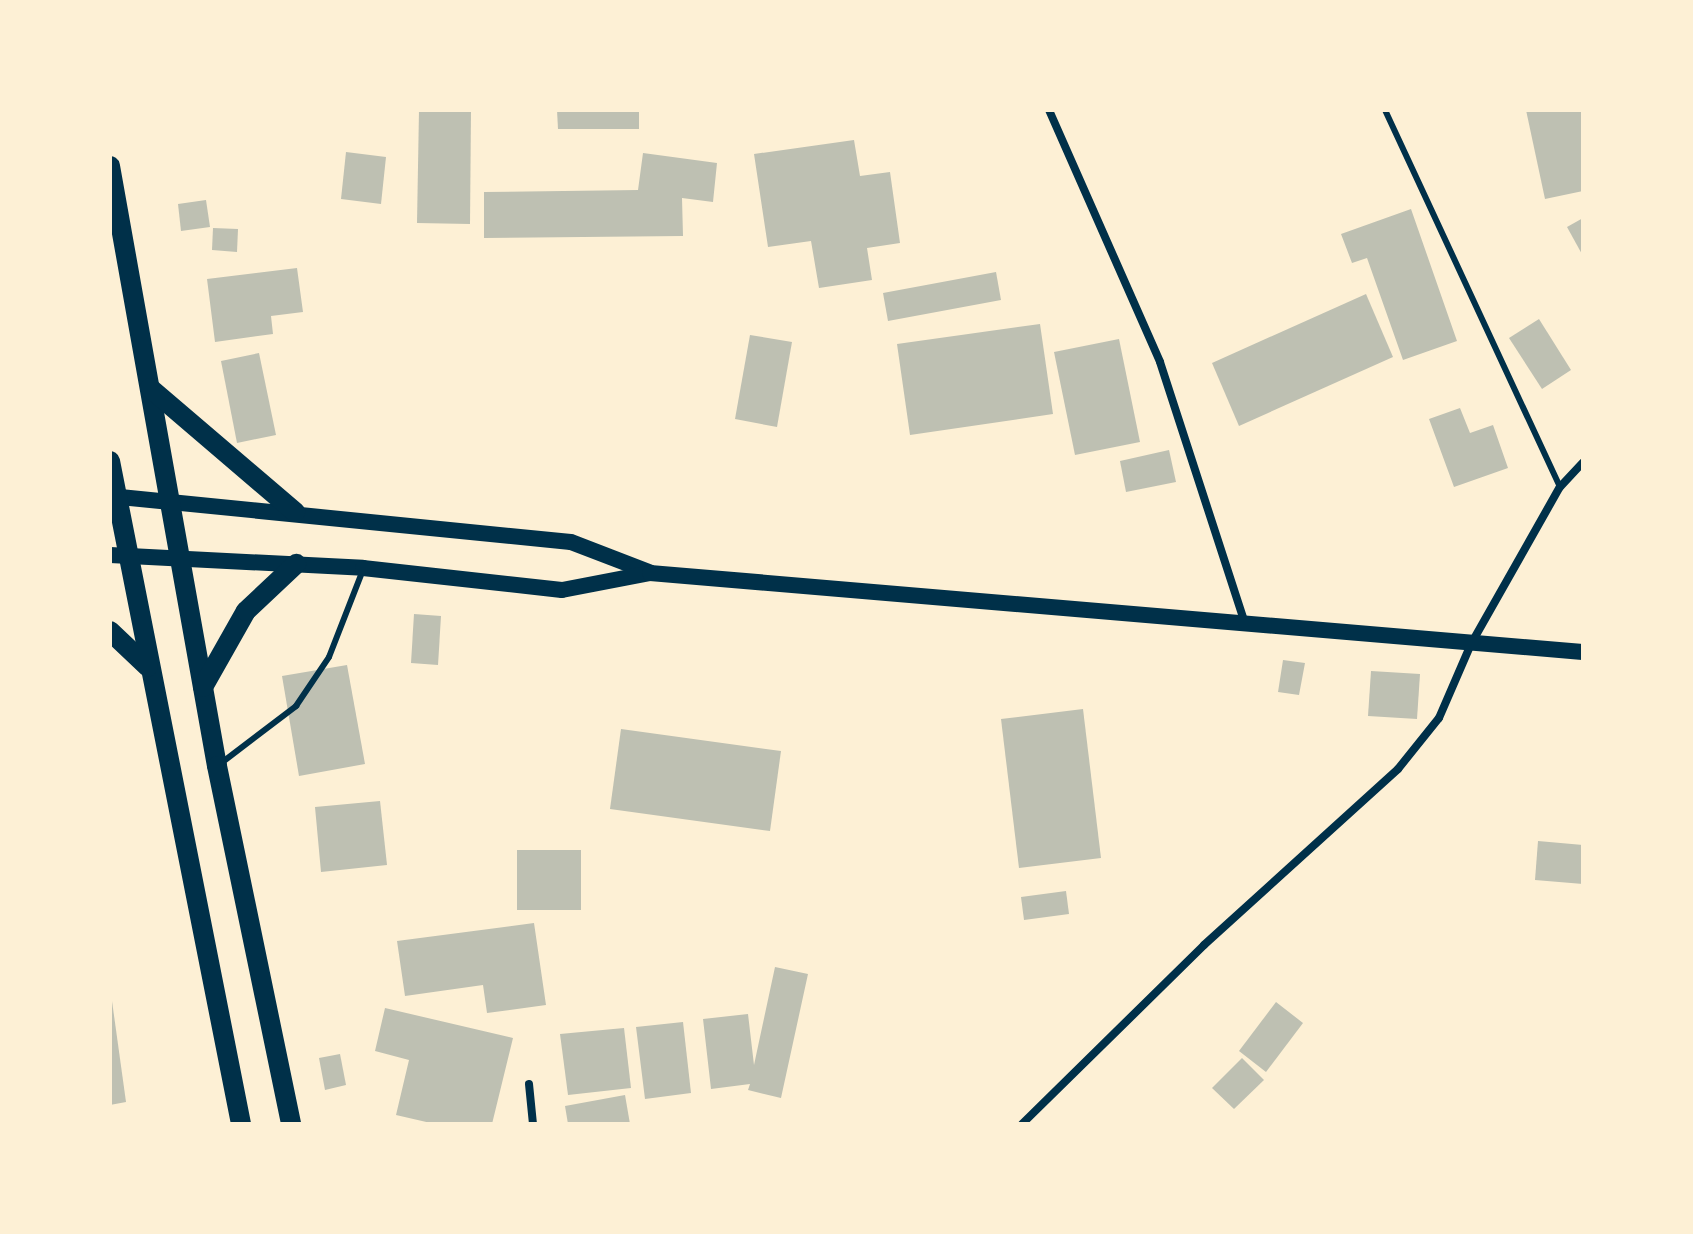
<!DOCTYPE html>
<html>
<head>
<meta charset="utf-8">
<style>
	body { margin:0 }
	#map { position:relative; width:1693px; height:1234px; overflow:hidden; background:#fdf0d5; font-family:"Nunito Sans",sans-serif }
	div>[style] { position:absolute }
	.building>* { inset:0; background:#bec0b2 }
	.service>* { height:6px; margin:-3px; padding:0 3px; transform-origin:3px; border-radius:3px; background:#003049 }
	.minor>* { height:8px; margin:-4px; padding:0 4px; transform-origin:4px; border-radius:4px; background:#003049 }
	.secondary>* { height:16px; margin:-8px; padding:0 8px; transform-origin:8px; border-radius:8px; background:#003049 }
	.primary>* { height:20px; margin:-10px; padding:0 10px; transform-origin:10px; border-radius:10px; background:#003049 }
	span { translate:-50% -50%; white-space:nowrap; text-align:center; line-height:1.15; -webkit-text-stroke:8px #fdf0d5; paint-order:stroke }
	.frame { position:absolute; inset:0; border:112px solid #fdf0d5; pointer-events:none }
</style>
</head>
<body>
<div id="map">
	<div class="building">
		<i style="clip-path:polygon(419px 110px,471px 110px,470px 224px,417px 223px)"></i>
		<i style="clip-path:polygon(557px 110px,639px 110px,639px 129px,558px 129px)"></i>
		<i style="clip-path:polygon(1526px 110px,1583px 110px,1583px 191px,1545px 199px)"></i>
		<i style="clip-path:polygon(854px 140px,860px 176px,890px 172px,900px 243px,867px 248px,872px 280px,819px 288px,811px 241px,768px 247px,754px 154px)"></i>
		<i style="clip-path:polygon(346px 152px,386px 157px,381px 204px,341px 199px)"></i>
		<i style="clip-path:polygon(643px 153px,717px 163px,713px 202px,682px 198px,683px 236px,484px 238px,484px 192px,638px 190px)"></i>
		<i style="clip-path:polygon(206px 200px,210px 227px,181px 231px,178px 204px)"></i>
		<i style="clip-path:polygon(1411px 209px,1457px 341px,1403px 360px,1367px 258px,1352px 263px,1341px 234px)"></i>
		<i style="clip-path:polygon(1583px 218px,1583px 256px,1567px 227px)"></i>
		<i style="clip-path:polygon(213px 228px,238px 229px,237px 252px,212px 250px)"></i>
		<i style="clip-path:polygon(297px 268px,303px 312px,271px 316px,273px 334px,215px 342px,207px 279px)"></i>
		<i style="clip-path:polygon(996px 272px,1001px 300px,888px 321px,883px 293px)"></i>
		<i style="clip-path:polygon(1366px 294px,1393px 357px,1239px 426px,1212px 363px)"></i>
		<i style="clip-path:polygon(1539px 319px,1571px 370px,1542px 389px,1509px 338px)"></i>
		<i style="clip-path:polygon(1040px 324px,1053px 414px,910px 435px,897px 344px)"></i>
		<i style="clip-path:polygon(750px 335px,792px 342px,777px 427px,735px 419px)"></i>
		<i style="clip-path:polygon(1119px 339px,1140px 442px,1075px 455px,1054px 352px)"></i>
		<i style="clip-path:polygon(259px 353px,276px 435px,237px 443px,221px 361px)"></i>
		<i style="clip-path:polygon(1460px 408px,1470px 433px,1493px 425px,1508px 468px,1454px 487px,1429px 419px)"></i>
		<i style="clip-path:polygon(1169px 450px,1176px 482px,1126px 492px,1120px 461px)"></i>
		<i style="clip-path:polygon(414px 614px,441px 616px,438px 665px,411px 663px)"></i>
		<i style="clip-path:polygon(1283px 660px,1305px 663px,1299px 695px,1278px 692px)"></i>
		<i style="clip-path:polygon(347px 665px,365px 764px,299px 776px,282px 676px)"></i>
		<i style="clip-path:polygon(1371px 671px,1420px 674px,1417px 719px,1368px 716px)"></i>
		<i style="clip-path:polygon(1083px 709px,1101px 858px,1019px 868px,1001px 719px)"></i>
		<i style="clip-path:polygon(621px 729px,781px 751px,770px 831px,610px 809px)"></i>
		<i style="clip-path:polygon(380px 801px,387px 865px,321px 872px,315px 807px)"></i>
		<i style="clip-path:polygon(1538px 841px,1583px 845px,1583px 884px,1535px 880px)"></i>
		<i style="clip-path:polygon(517px 850px,581px 850px,581px 910px,517px 910px)"></i>
		<i style="clip-path:polygon(1066px 891px,1069px 914px,1024px 920px,1021px 897px)"></i>
		<i style="clip-path:polygon(534px 923px,546px 1005px,487px 1013px,483px 985px,405px 996px,397px 941px)"></i>
		<i style="clip-path:polygon(775px 967px,808px 974px,781px 1098px,748px 1090px,750px 1084px,711px 1089px,703px 1019px,748px 1014px,754px 1065px)"></i>
		<i style="clip-path:polygon(112px 1001px,126px 1102px,110px 1105px,110px 1002px)"></i>
		<i style="clip-path:polygon(1276px 1002px,1303px 1023px,1266px 1072px,1239px 1051px)"></i>
		<i style="clip-path:polygon(385px 1008px,513px 1038px,492px 1124px,435px 1124px,396px 1115px,409px 1060px,375px 1051px)"></i>
		<i style="clip-path:polygon(683px 1022px,691px 1093px,645px 1099px,636px 1027px)"></i>
		<i style="clip-path:polygon(624px 1028px,631px 1088px,568px 1095px,560px 1034px)"></i>
		<i style="clip-path:polygon(340px 1054px,346px 1085px,325px 1090px,319px 1058px)"></i>
		<i style="clip-path:polygon(1242px 1058px,1264px 1080px,1234px 1109px,1212px 1088px)"></i>
		<i style="clip-path:polygon(625px 1095px,630px 1124px,568px 1124px,565px 1106px)"></i>
	</div>
	<div class="service">
		<i style="left:1385px;top:110px;width:416px;rotate:65.1deg"></i>
		<i style="left:220px;top:764px;width:96px;rotate:-37.3deg"></i>
		<i style="left:296px;top:706px;width:59px;rotate:-56deg"></i>
		<i style="left:329px;top:657px;width:93px;rotate:-68.7deg"></i>
	</div>
	<div class="minor">
		<i style="left:1049px;top:110px;width:275px;rotate:66.2deg"></i>
		<i style="left:1160px;top:362px;width:274px;rotate:72deg"></i>
		<i style="left:529px;top:1084px;width:40px;rotate:84.3deg"></i>
		<i style="left:1022px;top:1124px;width:255px;rotate:-44.5deg"></i>
		<i style="left:1204px;top:945px;width:262px;rotate:-42.2deg"></i>
		<i style="left:1398px;top:769px;width:65px;rotate:-51.2deg"></i>
		<i style="left:1439px;top:718px;width:81px;rotate:-66.6deg"></i>
		<i style="left:1471px;top:644px;width:180px;rotate:-60.5deg"></i>
		<i style="left:1560px;top:487px;width:34px;rotate:-47deg"></i>
	</div>
	<div class="secondary">
		<i style="left:110px;top:496px;width:463px;rotate:5.7deg"></i>
		<i style="left:571px;top:542px;width:84px;rotate:21deg"></i>
		<i style="left:110px;top:555px;width:253px;rotate:2.9deg"></i>
		<i style="left:363px;top:568px;width:200px;rotate:6.3deg"></i>
		<i style="left:562px;top:590px;width:90px;rotate:-10.9deg"></i>
		<i style="left:650px;top:573px;width:936px;rotate:4.84deg"></i>
	</div>
	<div class="primary">
		<i style="left:110px;top:166px;width:609px;rotate:79.89deg"></i>
		<i style="left:217px;top:766px;width:366px;rotate:78.3deg"></i>
		<i style="left:150px;top:388px;width:191px;rotate:40.5deg"></i>
		<i style="left:110px;top:461px;width:676px;rotate:78.82deg"></i>
		<i style="left:110px;top:631px;width:52px;rotate:43.5deg"></i>
		<i style="left:203px;top:687px;width:87px;rotate:-60.5deg"></i>
		<i style="left:246px;top:611px;width:69px;rotate:-43.2deg"></i>
	</div>
	<div class="frame"></div>
</div>
</body>
</html>
